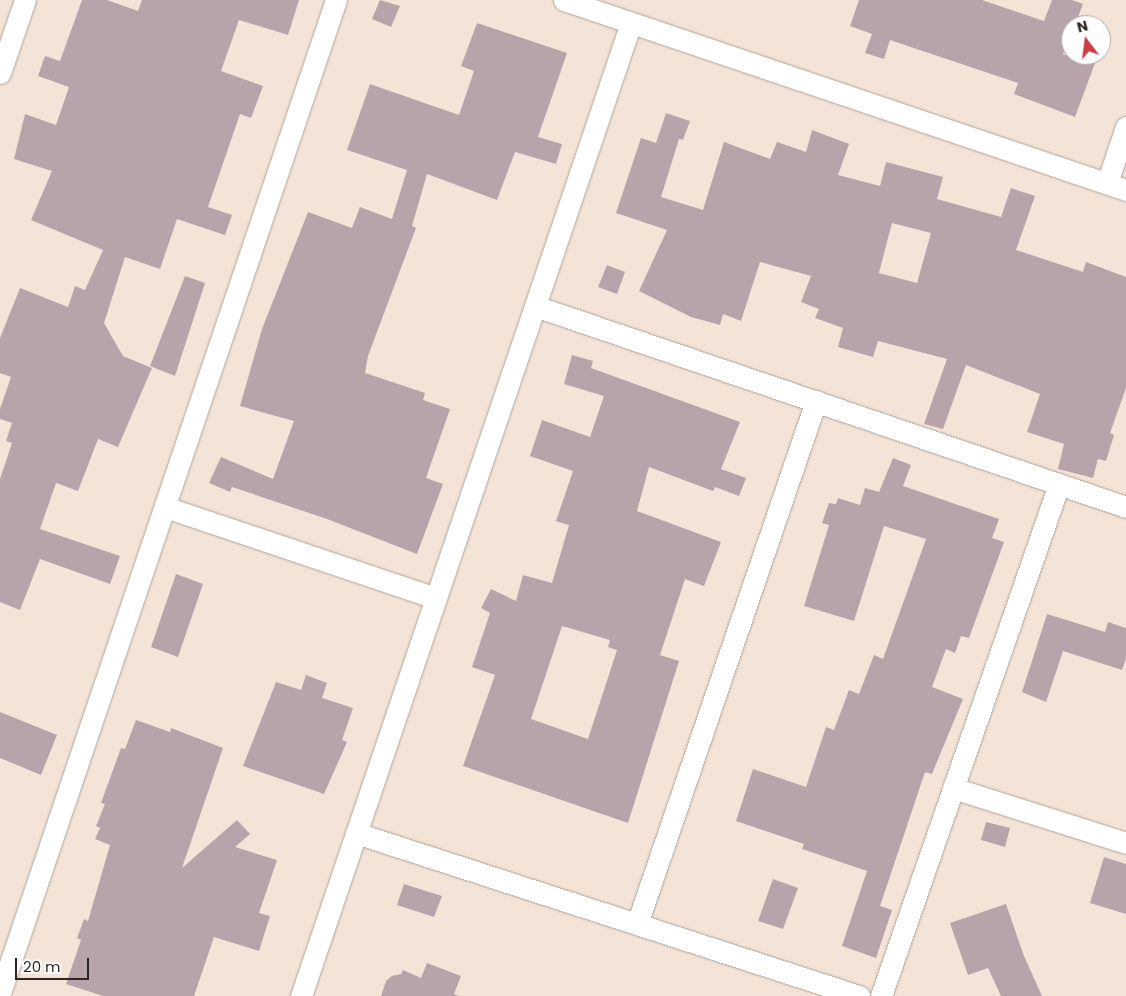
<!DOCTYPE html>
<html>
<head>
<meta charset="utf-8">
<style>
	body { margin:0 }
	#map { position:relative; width:1126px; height:996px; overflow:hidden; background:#f4e4d8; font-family:Poppins,sans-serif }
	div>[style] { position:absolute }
	.building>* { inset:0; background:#b7a4ab }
	.roads { filter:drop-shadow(0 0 1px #b2a498) drop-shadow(0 0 1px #b2a498) }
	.minor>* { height:21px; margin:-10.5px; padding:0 10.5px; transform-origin:10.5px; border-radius:10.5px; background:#fff }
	span { translate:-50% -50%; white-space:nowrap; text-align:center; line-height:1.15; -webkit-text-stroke:5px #fff; paint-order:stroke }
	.north { position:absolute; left:1061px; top:15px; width:50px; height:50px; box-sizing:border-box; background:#fff; border:1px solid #aaa8a6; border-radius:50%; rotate:345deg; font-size:14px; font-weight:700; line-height:20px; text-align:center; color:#2b2621 }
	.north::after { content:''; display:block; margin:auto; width:18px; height:22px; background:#cc3d45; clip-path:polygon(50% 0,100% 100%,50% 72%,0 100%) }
	.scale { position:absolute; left:15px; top:958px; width:74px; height:22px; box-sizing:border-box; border:2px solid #2b2621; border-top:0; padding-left:6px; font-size:15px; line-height:18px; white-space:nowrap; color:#2b2621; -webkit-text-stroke:4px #fff; paint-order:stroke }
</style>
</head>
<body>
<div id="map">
	<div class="building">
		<i style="clip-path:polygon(82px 0,107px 0,138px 11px,142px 0,299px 0,288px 35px,239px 20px,221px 71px,263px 86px,251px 118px,240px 114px,208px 207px,232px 215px,225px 235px,177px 219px,160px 269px,125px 257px,104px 323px,123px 356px,152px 368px,118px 447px,98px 439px,78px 491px,56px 483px,40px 529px,120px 556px,110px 584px,40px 559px,20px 610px,0 602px,0 479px,12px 443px,6px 441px,12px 423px,0 419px,0 409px,11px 377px,0 373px,0 338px,20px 288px,68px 307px,75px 286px,85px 290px,103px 250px,31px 220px,52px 171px,14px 159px,25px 114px,56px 125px,69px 87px,38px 76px,45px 56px,60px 61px)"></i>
		<i style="clip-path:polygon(380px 0,400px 6px,391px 27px,372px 19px)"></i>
		<i style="clip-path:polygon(859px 0,982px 0,1044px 21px,1052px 0,1072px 0,1083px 4px,1075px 25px,1071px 25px,1063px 55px,1098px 55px,1075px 117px,1014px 94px,1018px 83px,890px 40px,884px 59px,865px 53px,872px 34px,850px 26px)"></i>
		<i style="clip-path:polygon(477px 23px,567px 53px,538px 137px,562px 144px,556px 164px,515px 152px,497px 200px,427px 174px,412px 226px,416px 228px,368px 356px,365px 373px,425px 393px,423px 400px,450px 409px,426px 478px,443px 484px,417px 554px,327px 519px,232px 487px,230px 492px,209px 483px,221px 457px,273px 479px,294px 421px,240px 406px,262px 329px,308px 212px,352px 228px,360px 207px,392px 219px,407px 170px,347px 150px,370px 84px,459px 115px,474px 71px,461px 66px)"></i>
		<i style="clip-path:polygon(evenodd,666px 113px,690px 121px,683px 140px,679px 139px,661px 197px,703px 210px,724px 142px,770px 159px,777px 142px,806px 152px,812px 130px,849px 144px,838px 175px,880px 186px,886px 162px,943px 177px,937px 199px,1001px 217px,1011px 188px,1035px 196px,1016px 250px,1083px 272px,1086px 262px,1126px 277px,1126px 388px,1110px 433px,1114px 435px,1106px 461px,1098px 459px,1093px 478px,1058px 469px,1064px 444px,1027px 432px,1040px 394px,966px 365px,943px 429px,924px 424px,947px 359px,878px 341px,873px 357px,838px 347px,843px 328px,815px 318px,819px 309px,801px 302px,811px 276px,760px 262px,741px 321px,723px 314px,720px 325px,691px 317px,639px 291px,667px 230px,616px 213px,641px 138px,656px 143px,666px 113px,892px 223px,931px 233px,917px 283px,879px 273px,892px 223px)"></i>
		<i style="clip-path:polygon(607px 265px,625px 272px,617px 294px,598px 287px)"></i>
		<i style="clip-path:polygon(185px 276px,205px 283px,175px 376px,150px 366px)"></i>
		<i style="clip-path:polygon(evenodd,572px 355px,593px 361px,591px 368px,740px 422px,721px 469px,746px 478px,739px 496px,715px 487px,713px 491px,649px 467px,637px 511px,721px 542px,704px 586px,685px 579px,660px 655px,679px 661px,628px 823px,463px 766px,495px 675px,472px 667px,490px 613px,481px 608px,491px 589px,516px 601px,523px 575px,552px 583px,569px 525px,556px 521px,573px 471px,530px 456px,542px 420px,590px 437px,604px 396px,564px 384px,572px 355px,562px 626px,610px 640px,608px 647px,617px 650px,588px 739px,531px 719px,562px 626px)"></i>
		<i style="clip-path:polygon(893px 458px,911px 465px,903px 486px,999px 519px,992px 538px,1004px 542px,969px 638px,961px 636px,955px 653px,946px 649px,932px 687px,963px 699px,932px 774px,925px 772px,880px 906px,892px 910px,876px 958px,842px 946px,867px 871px,802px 849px,804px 844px,736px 821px,753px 769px,806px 787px,826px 727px,834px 730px,849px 690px,859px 694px,874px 655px,883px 659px,926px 539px,884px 526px,854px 621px,804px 606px,829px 525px,822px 523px,829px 503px,836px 504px,838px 498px,860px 505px,865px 488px,879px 492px)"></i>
		<i style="clip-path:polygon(176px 574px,203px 584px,178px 657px,151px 647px)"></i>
		<i style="clip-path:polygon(1047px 614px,1105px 632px,1108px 622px,1126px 628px,1126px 658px,1122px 670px,1063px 651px,1046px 702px,1022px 692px)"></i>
		<i style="clip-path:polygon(306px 675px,327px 683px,322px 698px,353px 708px,342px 740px,347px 742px,324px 794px,243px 766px,276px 682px,301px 690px)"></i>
		<i style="clip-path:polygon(0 712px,57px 735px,41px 775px,0 758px)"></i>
		<i style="clip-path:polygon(136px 720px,170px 732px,171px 728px,223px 748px,182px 868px,237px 820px,250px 834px,235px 847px,277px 860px,259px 913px,270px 916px,259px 951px,214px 937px,194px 996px,103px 996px,66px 984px,81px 940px,77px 938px,84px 919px,88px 921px,110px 845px,95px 839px,100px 828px,96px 826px,105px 804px,101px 803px,121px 748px,125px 749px)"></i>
		<i style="clip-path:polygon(986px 822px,1010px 828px,1005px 847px,981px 840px)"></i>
		<i style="clip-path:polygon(1104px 857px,1126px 864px,1126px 914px,1090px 903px)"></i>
		<i style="clip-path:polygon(773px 879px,798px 888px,783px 929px,758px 921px)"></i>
		<i style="clip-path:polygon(404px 884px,442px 896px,434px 917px,397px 905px)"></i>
		<i style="clip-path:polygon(1006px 904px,1024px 956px,1042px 996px,1001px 996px,988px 968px,968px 975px,950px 923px)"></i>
		<i style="clip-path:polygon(427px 963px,461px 976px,454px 994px,459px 996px,381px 996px,386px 981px,392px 976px,401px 974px,403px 970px,421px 978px)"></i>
	</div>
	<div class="roads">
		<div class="minor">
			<i style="left:564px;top:0;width:593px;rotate:18.68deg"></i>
			<i style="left:0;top:73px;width:77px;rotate:-71.1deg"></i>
			<i style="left:1107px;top:183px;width:59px;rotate:-71.3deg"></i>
			<i style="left:535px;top:306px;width:624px;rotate:18.78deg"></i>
			<i style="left:165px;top:507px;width:286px;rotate:18.6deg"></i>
			<i style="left:953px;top:788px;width:182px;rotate:17.6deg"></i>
			<i style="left:356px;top:833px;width:529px;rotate:17.96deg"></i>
			<i style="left:637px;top:924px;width:553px;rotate:-71.11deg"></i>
			<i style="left:0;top:993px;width:1048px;rotate:-71.31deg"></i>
			<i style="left:301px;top:996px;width:1027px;rotate:-71.27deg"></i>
			<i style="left:881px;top:996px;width:542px;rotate:-70.83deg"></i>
		</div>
	</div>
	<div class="north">N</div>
	<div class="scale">20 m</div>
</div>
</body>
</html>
